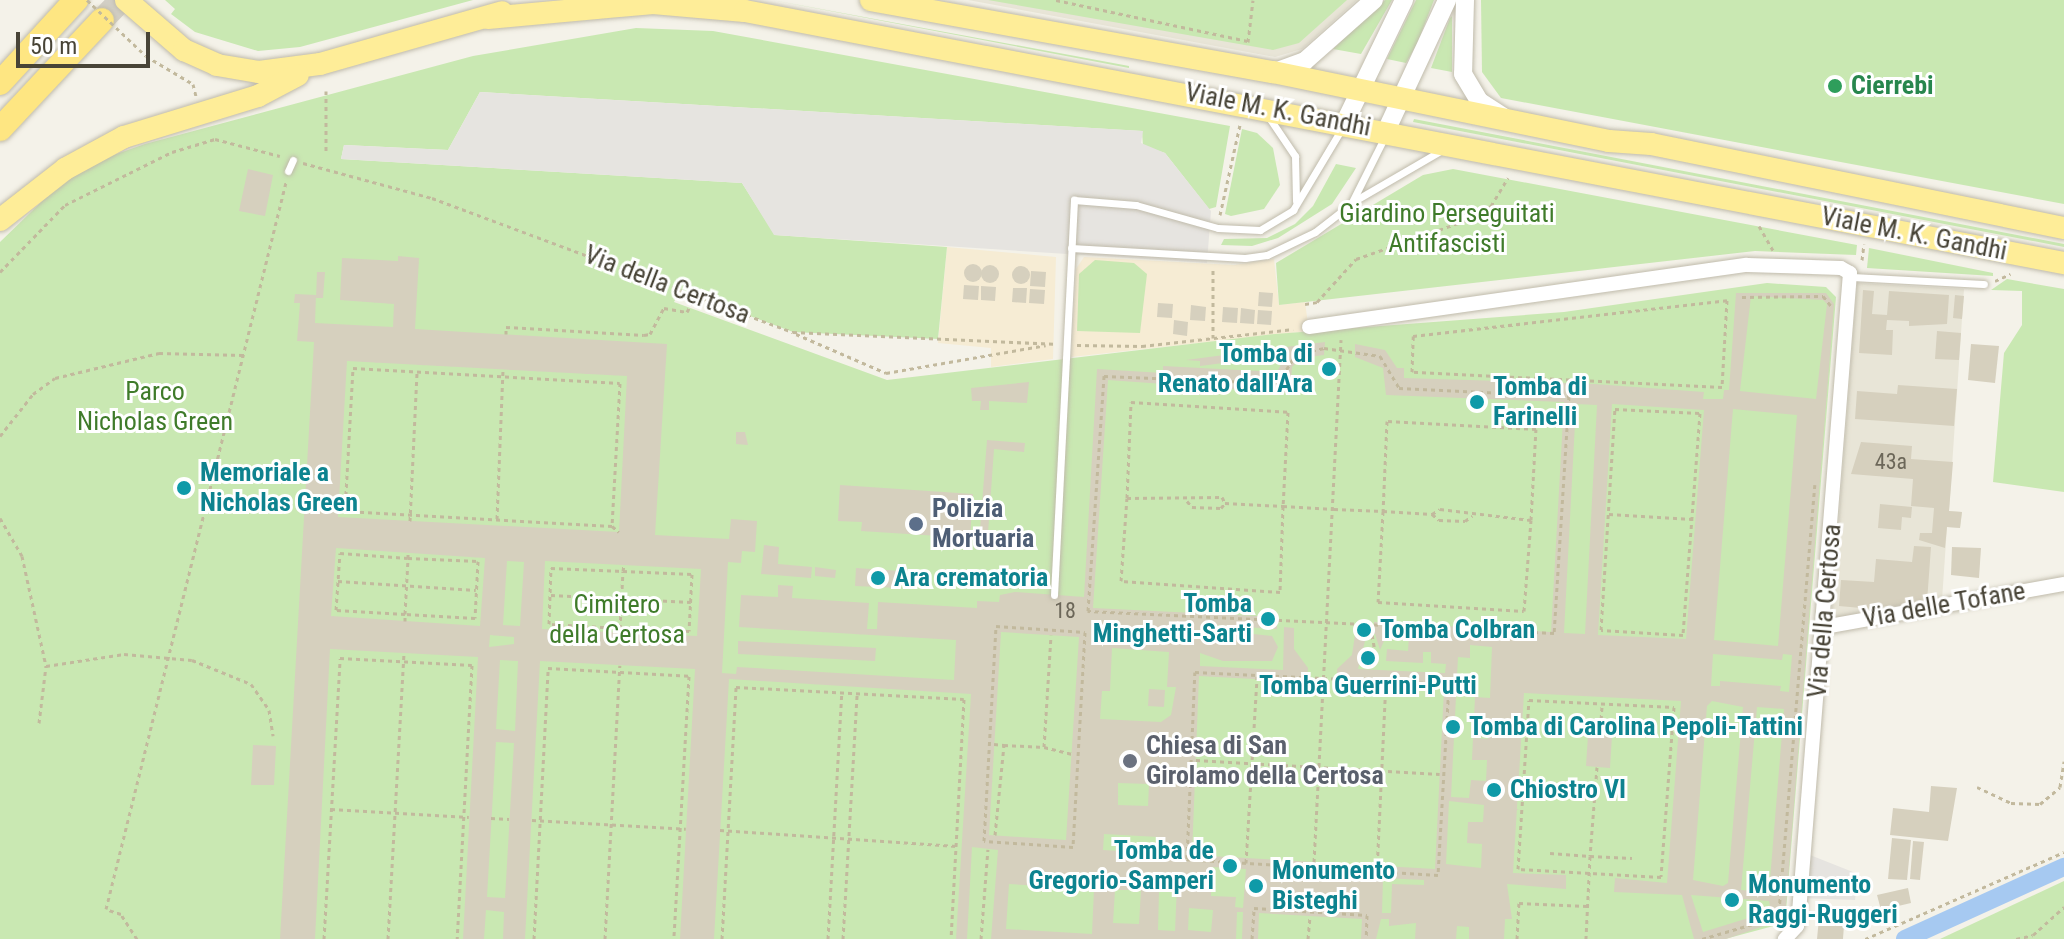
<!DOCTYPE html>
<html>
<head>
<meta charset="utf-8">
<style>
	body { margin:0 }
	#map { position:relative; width:2064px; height:939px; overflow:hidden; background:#f4f2e9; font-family:"Roboto Condensed",sans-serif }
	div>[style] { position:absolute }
	.residential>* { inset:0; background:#e8e5d7 }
	.commercial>* { inset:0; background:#f6ecd4 }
	.green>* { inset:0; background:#c9e8b2 }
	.parking>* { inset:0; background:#e6e4e0 }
	.canal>* { height:18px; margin:-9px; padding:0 9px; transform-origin:9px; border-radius:9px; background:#a6c9f1 }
	.building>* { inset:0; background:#d6d0be }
	.round { border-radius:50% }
	.trunk-tunnel>* { height:24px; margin-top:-12px; transform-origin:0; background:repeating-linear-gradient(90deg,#d2cfc5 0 24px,transparent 0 36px) }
	.path>* { height:3px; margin-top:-1.5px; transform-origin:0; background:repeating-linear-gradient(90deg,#c2b99d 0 4px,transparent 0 8px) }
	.roads { filter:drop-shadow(0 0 2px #c0bbab) drop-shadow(0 0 2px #c0bbab) }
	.service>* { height:7px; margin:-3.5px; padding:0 3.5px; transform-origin:3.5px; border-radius:3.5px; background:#fff }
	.minor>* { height:14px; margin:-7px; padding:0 7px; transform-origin:7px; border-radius:7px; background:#fff }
	.tertiary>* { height:18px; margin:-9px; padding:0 9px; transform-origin:9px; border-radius:9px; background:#fff }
	.primary>* { height:22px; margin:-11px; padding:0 11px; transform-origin:11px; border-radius:11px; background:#feed98 }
	.trunk>* { height:24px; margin:-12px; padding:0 12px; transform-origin:12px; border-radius:12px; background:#fee682 }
	.path-bridge>* { height:3px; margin-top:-1.5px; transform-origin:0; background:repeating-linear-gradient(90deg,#c2b99d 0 4px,transparent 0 8px) }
	.dots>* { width:22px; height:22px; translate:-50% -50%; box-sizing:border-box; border:4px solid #fff; border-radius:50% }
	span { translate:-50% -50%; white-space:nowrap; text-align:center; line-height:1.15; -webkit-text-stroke:6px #fff; paint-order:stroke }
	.number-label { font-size:22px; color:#6c6759 }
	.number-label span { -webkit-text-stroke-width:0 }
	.leisure-label { font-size:26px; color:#27864d; font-weight:700 }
	.left { translate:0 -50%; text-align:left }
	.street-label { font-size:26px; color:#484437 }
	.park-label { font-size:26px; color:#3f7b2a }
	.culture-label { font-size:26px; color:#0d838f; font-weight:700 }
	.right { translate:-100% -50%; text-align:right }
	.service-label { font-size:26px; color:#4e5e75; font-weight:700 }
	.worship-label { font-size:26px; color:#5b616d; font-weight:700 }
	.scale { position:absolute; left:16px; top:32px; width:134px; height:36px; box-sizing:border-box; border:4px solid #484437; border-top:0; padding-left:10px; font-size:24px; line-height:28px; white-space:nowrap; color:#484437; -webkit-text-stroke:6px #fff; paint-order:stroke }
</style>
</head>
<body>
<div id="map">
	<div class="residential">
		<i style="clip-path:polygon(968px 0,1357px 0,1302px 49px,1275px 57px)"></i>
		<i style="clip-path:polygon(1857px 283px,1964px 289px,1949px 511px,1962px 512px,1960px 528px,1947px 527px,1942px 600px,1831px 621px)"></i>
	</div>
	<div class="commercial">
		<i style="clip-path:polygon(947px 247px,1056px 257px,1053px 359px,991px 367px,991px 348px,938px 343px)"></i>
		<i style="clip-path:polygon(1084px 257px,1234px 265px,1274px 259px,1279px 305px,1305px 302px,1309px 331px,1071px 357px,1076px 269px)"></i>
	</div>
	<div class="green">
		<i style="clip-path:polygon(165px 0,473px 0,300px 47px,258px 51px,195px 32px,171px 14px,175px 9px)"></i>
		<i style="clip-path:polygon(772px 0,1129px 66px,1129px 68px)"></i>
		<i style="clip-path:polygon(988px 0,1347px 0,1299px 43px,1273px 50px)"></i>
		<i style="clip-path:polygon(1385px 0,1392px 0,1361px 54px,1333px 49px)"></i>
		<i style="clip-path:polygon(1416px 0,1434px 0,1417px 44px,1406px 63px,1387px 59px)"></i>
		<i style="clip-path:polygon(1481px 0,2064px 0,2064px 204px,1501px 98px,1482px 72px)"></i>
		<i style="clip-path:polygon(1452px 16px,1452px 72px,1431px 68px,1450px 18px)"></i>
		<i style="clip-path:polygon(636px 28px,713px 31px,1230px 126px,1216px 207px,1209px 209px,1165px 153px,1143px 146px,1142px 131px,480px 92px,448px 150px,344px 145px,341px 159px,742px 183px,775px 235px,947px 247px,938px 339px,793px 332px,680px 290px,674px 302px,887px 380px,1275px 334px,1564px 312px,1767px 283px,1826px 287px,1836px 297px,1785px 923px,1725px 939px,0 939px,0 242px,64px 180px,102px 159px,145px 144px,473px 56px)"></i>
		<i style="clip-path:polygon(1414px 119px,2064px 244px,2064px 247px,1413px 122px)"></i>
		<i style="clip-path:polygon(1242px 129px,1257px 133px,1273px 148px,1280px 185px,1264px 209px,1231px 216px,1225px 214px)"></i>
		<i style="clip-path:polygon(1336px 164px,1356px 168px,1332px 204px,1278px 238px,1252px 246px,1221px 245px,1224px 239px,1267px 238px,1295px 224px,1313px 206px)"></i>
		<i style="clip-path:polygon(1453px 169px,1857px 245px,1856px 255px,1755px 251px,1279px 305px,1276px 263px,1423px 175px)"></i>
		<i style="clip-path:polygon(1869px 248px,1993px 273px,1993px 276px,1867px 268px)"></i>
		<i style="clip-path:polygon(1095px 260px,1134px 263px,1147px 274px,1140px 333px,1077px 331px,1079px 274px)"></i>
		<i style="clip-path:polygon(2007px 279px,2064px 289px,2064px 492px,1993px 482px,2004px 353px,2022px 325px,2022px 291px,1991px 290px)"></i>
		<i style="clip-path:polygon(2064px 881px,2064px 939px,1940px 939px)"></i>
	</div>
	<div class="parking">
		<i style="clip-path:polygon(480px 92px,1143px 131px,1141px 143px,1165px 153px,1211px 211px,1207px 263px,774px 235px,742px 183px,341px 159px,344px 145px,448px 150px)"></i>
		<i style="clip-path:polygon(1805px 853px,1858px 874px,1855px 900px,1800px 898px)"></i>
	</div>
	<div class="canal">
		<i style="left:1905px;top:939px;width:175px;rotate:-24.4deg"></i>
	</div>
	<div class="building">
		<i style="clip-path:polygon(248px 169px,273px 175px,265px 216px,239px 211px)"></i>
		<i style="clip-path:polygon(evenodd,398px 256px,419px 258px,415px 329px,667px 344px,655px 535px,729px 539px,731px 519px,757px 521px,755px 552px,742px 551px,741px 563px,728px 562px,722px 673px,736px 674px,737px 667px,954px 680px,956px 640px,739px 627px,741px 595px,778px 597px,778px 585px,793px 586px,792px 598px,869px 603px,867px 629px,877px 629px,878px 602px,977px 608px,977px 601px,999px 602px,1000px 595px,1015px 592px,1084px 597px,1097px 369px,1163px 373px,1163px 366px,1277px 372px,1286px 355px,1200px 366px,1200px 361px,1186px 360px,1325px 342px,1324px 355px,1301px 358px,1292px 367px,1290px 393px,1108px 380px,1093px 608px,1277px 617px,1277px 629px,1214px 625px,1213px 640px,1225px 631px,1272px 636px,1278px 647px,1272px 661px,1223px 661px,1200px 653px,1200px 666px,1283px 670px,1284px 627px,1294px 628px,1294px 649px,1308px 668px,1307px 682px,1199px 676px,1192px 855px,1435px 869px,1444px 689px,1337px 685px,1337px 669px,1352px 655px,1356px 628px,1374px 629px,1374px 622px,1551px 632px,1564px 402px,1386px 395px,1383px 368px,1355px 357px,1355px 344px,1385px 350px,1397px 368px,1404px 368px,1404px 378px,1594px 384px,1704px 392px,1703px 399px,1723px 399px,1724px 390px,1729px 390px,1736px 293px,1826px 293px,1834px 304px,1786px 905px,1779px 921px,1726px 939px,1694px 939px,1682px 895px,1614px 892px,1615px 878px,1667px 883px,1681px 701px,1524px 693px,1513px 873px,1566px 875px,1566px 889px,1507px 884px,1512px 919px,1505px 919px,1504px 939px,1469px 939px,1469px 927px,1457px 926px,1456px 939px,1415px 939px,1416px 923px,1389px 926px,1389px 919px,1381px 919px,1376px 939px,1361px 939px,1362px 919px,1259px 913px,1258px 939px,1242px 939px,1243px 912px,1237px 912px,1236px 939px,991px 939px,998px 850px,972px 847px,967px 939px,956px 939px,971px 694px,729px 679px,714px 939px,680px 939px,695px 669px,540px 661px,525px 939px,503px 939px,504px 912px,486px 910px,484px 939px,463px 939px,478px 657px,330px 649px,315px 939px,280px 939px,314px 342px,297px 341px,300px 303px,294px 303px,295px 294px,316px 295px,315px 323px,393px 327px,394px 304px,340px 300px,342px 258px,398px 261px,398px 256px,1751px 296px,1823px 300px,1827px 304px,1816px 399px,1740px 391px,1751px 296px,398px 256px,347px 361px,627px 376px,619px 532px,338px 517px,347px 361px,398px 256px,1576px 404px,1597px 405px,1585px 634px,1564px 633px,1576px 404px,398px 256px,1612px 404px,1704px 410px,1686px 639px,1598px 635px,1612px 404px,398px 256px,1733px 409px,1797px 415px,1778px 646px,1714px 640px,1733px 409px,398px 256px,336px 548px,485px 558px,480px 626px,331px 616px,336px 548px,398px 256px,507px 561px,524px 562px,520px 626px,503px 625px,507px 561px,398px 256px,545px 561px,701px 569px,697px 636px,542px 629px,545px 561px,398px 256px,1001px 632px,1079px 637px,1066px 840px,989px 835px,1001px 632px,398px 256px,1367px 633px,1375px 634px,1380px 650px,1387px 634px,1409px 635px,1408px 651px,1387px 649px,1386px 661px,1423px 663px,1423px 652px,1431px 652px,1431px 663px,1446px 664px,1445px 673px,1358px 669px,1367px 633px,398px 256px,490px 635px,514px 637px,514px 644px,489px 647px,490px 635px,398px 256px,1470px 645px,1492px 647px,1490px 698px,1475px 697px,1474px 718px,1489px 719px,1488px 739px,1473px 738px,1472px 760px,1487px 760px,1486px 781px,1471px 780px,1469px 798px,1451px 797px,1458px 657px,1470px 658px,1470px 645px,398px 256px,1112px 648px,1169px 652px,1167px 687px,1176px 687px,1171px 715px,1161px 722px,1100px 719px,1102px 691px,1110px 691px,1112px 648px,398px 256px,1713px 654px,1782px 660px,1783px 654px,1792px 655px,1789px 692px,1780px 691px,1781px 686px,1720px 681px,1720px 686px,1711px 686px,1713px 654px,398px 256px,500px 660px,518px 661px,515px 731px,496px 729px,500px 660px,398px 256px,1712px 701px,1743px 707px,1728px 883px,1723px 886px,1693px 880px,1707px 706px,1712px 701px,398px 256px,1757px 707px,1784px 709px,1769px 892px,1741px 890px,1757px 707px,398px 256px,496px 742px,514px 743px,505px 898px,487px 897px,496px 742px,398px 256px,1118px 783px,1149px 784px,1148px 806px,1118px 805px,1118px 783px,398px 256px,1449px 801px,1484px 805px,1483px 822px,1468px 822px,1467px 843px,1482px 844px,1481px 868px,1446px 864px,1449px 801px,398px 256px,1104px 834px,1158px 837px,1157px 853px,1103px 850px,1104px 834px,398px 256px,1212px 867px,1246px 869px,1243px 908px,1235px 907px,1236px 897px,1211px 896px,1212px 867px,398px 256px,1383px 878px,1424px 880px,1424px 885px,1392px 884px,1391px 913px,1382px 913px,1383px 878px,398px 256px,1167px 882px,1177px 883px,1175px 931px,1158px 930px,1159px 891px,1167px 891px,1167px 882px,398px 256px,1009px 884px,1094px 889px,1092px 934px,1006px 929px,1009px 884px,398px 256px,1115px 890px,1141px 890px,1139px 924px,1113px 923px,1115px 890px,398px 256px,1691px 895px,1769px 901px,1771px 911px,1703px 932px,1691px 895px,398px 256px,1189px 908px,1213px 910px,1211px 932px,1188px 930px,1189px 908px)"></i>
		<i class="round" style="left:964px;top:264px;width:18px;height:18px"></i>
		<i class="round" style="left:981px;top:265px;width:18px;height:18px"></i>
		<i class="round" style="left:1012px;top:266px;width:18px;height:18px"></i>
		<i style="clip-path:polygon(1031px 271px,1046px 272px,1045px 287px,1030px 286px)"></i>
		<i style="clip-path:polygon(317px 272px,325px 272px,323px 298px,316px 298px)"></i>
		<i style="clip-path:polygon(964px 285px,979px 286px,978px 300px,963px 299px)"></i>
		<i style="clip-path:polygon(981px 286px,996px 287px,995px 301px,981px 300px)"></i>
		<i style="clip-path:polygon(1013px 288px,1027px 288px,1026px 303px,1012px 302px)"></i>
		<i style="clip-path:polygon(1030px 289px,1045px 290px,1044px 304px,1029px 303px)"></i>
		<i style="clip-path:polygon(1863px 290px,1874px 291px,1872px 314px,1887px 315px,1889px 291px,1949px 295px,1947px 324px,1909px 326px,1909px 321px,1887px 320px,1886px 330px,1893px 330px,1892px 355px,1859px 353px)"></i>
		<i style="clip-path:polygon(1259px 292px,1273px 293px,1272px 307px,1258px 306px)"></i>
		<i style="clip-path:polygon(1955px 295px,1964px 296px,1962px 319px,1953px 318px)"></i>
		<i style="clip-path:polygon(1158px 303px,1173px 304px,1172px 318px,1157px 317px)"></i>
		<i style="clip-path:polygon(1191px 305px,1206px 307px,1205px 321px,1190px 320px)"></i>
		<i style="clip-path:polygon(1223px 307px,1238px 308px,1237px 323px,1222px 322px)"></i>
		<i style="clip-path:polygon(1241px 308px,1255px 310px,1254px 324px,1240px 323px)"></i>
		<i style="clip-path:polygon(1258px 310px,1272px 311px,1271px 325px,1257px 324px)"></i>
		<i style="clip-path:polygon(1174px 320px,1188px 322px,1187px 336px,1173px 334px)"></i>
		<i style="clip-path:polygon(1937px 331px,1961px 333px,1959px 360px,1935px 359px)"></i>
		<i style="clip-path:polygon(1971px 344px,1999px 346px,1995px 383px,1968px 380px)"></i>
		<i style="clip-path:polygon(1029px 382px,1027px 403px,989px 401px,989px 410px,980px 410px,981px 401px,972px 401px,971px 388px)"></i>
		<i style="clip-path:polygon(1898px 385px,1957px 389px,1954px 426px,1855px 419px,1857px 391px,1897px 394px)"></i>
		<i style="clip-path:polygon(736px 432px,745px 432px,748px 445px,736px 444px)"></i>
		<i style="clip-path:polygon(987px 440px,1025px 443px,1024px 452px,994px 449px,988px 533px,1019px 535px,1018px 545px,979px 542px)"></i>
		<i style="clip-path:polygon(1861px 442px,1912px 446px,1911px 459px,1953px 462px,1949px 511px,1962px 512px,1960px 528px,1947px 527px,1945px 548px,1919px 540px,1920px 533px,1932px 533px,1934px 508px,1911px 506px,1913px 479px,1851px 474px)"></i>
		<i style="clip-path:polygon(840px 485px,973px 494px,970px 538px,861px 531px,862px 522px,838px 521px)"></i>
		<i style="clip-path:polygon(1880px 504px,1912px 507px,1911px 518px,1902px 517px,1901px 530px,1878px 528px)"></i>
		<i style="clip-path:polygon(764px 545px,779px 547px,778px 564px,812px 567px,811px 578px,761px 574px)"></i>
		<i style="clip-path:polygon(1914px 546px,1931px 547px,1927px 602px,1872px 609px,1839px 606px,1841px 580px,1874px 582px,1876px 559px,1912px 562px)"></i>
		<i style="clip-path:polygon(1952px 547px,1981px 548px,1979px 578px,1951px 575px)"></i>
		<i style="clip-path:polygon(815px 567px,836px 570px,835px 578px,815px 576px)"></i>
		<i style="clip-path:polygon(856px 568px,901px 571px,900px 588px,855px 586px)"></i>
		<i style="clip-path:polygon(738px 641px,876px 648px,875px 661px,738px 654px)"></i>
		<i style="clip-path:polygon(1149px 689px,1165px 690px,1164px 707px,1148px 706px)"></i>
		<i style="clip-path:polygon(1588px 735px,1612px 736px,1610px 768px,1586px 766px)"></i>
		<i style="clip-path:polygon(253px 745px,276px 746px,274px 785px,251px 785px)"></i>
		<i style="clip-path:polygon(1931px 786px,1957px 788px,1948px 841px,1890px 835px,1893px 808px,1929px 812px)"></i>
		<i style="clip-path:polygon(1892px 838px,1911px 840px,1907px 880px,1888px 879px)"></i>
		<i style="clip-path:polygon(1913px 841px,1924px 842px,1920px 880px,1910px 879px)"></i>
		<i style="clip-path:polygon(1908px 888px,1911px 903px,1881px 910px,1877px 895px)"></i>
		<i style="clip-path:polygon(1820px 908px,1845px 910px,1843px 939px,1817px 939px)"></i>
	</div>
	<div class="trunk-tunnel">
		<i style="left:102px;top:20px;width:28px;rotate:-46deg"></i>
	</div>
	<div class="path">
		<i style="left:1056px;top:0;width:196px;rotate:12.1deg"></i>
		<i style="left:1248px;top:42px;width:42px;rotate:-83.2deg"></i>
		<i style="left:146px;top:56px;width:55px;rotate:30.8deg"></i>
		<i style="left:193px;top:84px;width:12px;rotate:76deg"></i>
		<i style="left:326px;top:91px;width:61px;rotate:90deg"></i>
		<i style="left:303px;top:163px;width:134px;rotate:15.2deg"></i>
		<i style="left:432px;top:198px;width:385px;rotate:20.4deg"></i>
		<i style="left:793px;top:332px;width:261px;rotate:2.6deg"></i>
		<i style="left:1220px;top:215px;width:92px;rotate:-77.5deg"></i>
		<i style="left:1759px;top:226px;width:28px;rotate:60deg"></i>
		<i style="left:1862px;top:260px;width:16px;rotate:-83deg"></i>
		<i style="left:0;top:272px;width:93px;rotate:-45.9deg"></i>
		<i style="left:65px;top:205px;width:119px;rotate:-26.4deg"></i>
		<i style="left:172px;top:152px;width:45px;rotate:-16.8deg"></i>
		<i style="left:215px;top:139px;width:67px;rotate:14.7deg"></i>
		<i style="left:1995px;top:281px;width:17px;rotate:-25deg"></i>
		<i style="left:1742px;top:297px;width:81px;rotate:-0.7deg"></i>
		<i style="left:1823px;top:296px;width:13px;rotate:51deg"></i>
		<i style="left:1727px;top:300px;width:87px;rotate:93.3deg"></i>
		<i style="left:1722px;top:387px;width:310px;rotate:-177.2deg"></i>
		<i style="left:1412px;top:372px;width:36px;rotate:-88deg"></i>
		<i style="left:1413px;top:336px;width:316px;rotate:-6.5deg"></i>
		<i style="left:1305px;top:304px;width:12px;rotate:-9deg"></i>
		<i style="left:1317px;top:302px;width:58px;rotate:-47.8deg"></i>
		<i style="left:1356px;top:259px;width:118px;rotate:-19.4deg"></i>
		<i style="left:1467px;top:220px;width:28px;rotate:-30deg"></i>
		<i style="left:1491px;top:206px;width:33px;rotate:-59deg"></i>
		<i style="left:506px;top:334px;width:7px;rotate:-90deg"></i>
		<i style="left:506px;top:327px;width:138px;rotate:3.3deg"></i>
		<i style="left:644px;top:335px;width:6px;rotate:-9deg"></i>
		<i style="left:650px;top:334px;width:30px;rotate:-62deg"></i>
		<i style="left:664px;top:308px;width:23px;rotate:10deg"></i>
		<i style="left:687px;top:312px;width:18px;rotate:-63deg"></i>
		<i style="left:796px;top:334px;width:98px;rotate:23.4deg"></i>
		<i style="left:886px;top:373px;width:162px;rotate:-9.9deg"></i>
		<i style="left:1213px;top:338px;width:68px;rotate:-90deg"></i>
		<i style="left:1077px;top:345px;width:65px;rotate:0.9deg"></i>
		<i style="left:1142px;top:346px;width:152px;rotate:-6.4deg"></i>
		<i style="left:1324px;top:348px;width:57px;rotate:8.1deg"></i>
		<i style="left:1380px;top:356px;width:37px;rotate:59deg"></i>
		<i style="left:1399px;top:388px;width:170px;rotate:2.7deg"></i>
		<i style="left:1569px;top:396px;width:237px;rotate:93.6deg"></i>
		<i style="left:1554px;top:633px;width:467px;rotate:-177.3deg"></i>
		<i style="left:1088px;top:611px;width:236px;rotate:-86.1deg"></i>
		<i style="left:1104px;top:376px;width:174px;rotate:2.3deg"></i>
		<i style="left:1278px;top:383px;width:34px;rotate:-58deg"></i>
		<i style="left:1296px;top:354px;width:29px;rotate:-12deg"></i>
		<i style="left:353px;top:368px;width:267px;rotate:3.2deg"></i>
		<i style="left:620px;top:383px;width:143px;rotate:93.2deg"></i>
		<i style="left:612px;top:526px;width:267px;rotate:-176.8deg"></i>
		<i style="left:345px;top:511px;width:143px;rotate:-86.8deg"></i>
		<i style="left:1615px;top:409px;width:85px;rotate:2.7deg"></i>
		<i style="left:1700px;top:413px;width:223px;rotate:94.4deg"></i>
		<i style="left:1683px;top:635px;width:82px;rotate:-176.5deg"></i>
		<i style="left:1601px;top:630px;width:221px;rotate:-86.4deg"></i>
		<i style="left:0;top:436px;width:53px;rotate:-51.8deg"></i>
		<i style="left:33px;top:394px;width:27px;rotate:-36deg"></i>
		<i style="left:55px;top:378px;width:107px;rotate:-13.5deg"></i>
		<i style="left:159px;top:353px;width:84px;rotate:1.4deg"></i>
		<i style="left:1127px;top:498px;width:96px;rotate:-87.6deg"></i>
		<i style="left:1131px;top:402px;width:157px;rotate:3.6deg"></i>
		<i style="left:1288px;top:412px;width:94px;rotate:93deg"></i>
		<i style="left:1283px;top:506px;width:86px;rotate:92deg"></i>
		<i style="left:1280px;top:592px;width:159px;rotate:-176deg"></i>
		<i style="left:1121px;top:581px;width:83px;rotate:-85.9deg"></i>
		<i style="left:1127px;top:498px;width:95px;rotate:-0.6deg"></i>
		<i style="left:1222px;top:497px;width:7px;rotate:63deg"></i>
		<i style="left:1225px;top:503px;width:58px;rotate:3deg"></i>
		<i style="left:1283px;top:506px;width:51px;rotate:3.4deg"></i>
		<i style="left:1334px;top:509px;width:49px;rotate:2.3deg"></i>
		<i style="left:1383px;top:511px;width:49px;rotate:3.5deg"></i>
		<i style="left:1432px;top:514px;width:9px;rotate:-32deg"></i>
		<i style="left:1440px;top:509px;width:92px;rotate:6.9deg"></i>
		<i style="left:1531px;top:520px;width:91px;rotate:-86.9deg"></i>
		<i style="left:1536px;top:429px;width:149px;rotate:-176.9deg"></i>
		<i style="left:1387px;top:421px;width:90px;rotate:92.5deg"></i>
		<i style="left:1383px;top:511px;width:91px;rotate:93.1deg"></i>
		<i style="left:1378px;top:602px;width:146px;rotate:3.5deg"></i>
		<i style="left:1524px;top:611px;width:91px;rotate:-85.6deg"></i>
		<i style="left:1187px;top:501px;width:8px;rotate:50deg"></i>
		<i style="left:1192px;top:507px;width:29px;rotate:2deg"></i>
		<i style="left:1221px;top:508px;width:6px;rotate:-51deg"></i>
		<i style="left:1432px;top:514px;width:9px;rotate:41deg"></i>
		<i style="left:1439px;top:520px;width:26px;rotate:2deg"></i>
		<i style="left:1465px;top:521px;width:9px;rotate:-36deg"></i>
		<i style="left:1609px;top:514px;width:83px;rotate:3.4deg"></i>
		<i style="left:0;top:518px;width:44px;rotate:59.9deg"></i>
		<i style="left:22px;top:556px;width:113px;rotate:77.7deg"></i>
		<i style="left:46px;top:666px;width:79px;rotate:-8.7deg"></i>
		<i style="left:124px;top:654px;width:68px;rotate:5deg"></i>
		<i style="left:192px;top:660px;width:64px;rotate:22.1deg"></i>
		<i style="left:251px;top:684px;width:32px;rotate:55deg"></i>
		<i style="left:269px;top:710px;width:26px;rotate:81deg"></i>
		<i style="left:497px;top:519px;width:149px;rotate:-87.7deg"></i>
		<i style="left:410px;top:521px;width:149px;rotate:-87.3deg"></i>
		<i style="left:612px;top:526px;width:9px;rotate:41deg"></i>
		<i style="left:338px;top:581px;width:138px;rotate:3.7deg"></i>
		<i style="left:551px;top:595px;width:140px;rotate:2.9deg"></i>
		<i style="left:405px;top:621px;width:7px;rotate:-90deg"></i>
		<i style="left:405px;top:614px;width:56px;rotate:-86.9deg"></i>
		<i style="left:408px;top:558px;width:70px;rotate:2.5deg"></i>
		<i style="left:478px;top:561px;width:57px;rotate:93deg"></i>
		<i style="left:475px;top:618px;width:70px;rotate:-176.7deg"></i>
		<i style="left:405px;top:614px;width:69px;rotate:-176.7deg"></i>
		<i style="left:336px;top:610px;width:57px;rotate:-86deg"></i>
		<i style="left:340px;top:553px;width:68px;rotate:4.2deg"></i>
		<i style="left:408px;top:558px;width:5px;rotate:-90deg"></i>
		<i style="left:996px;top:626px;width:89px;rotate:3.9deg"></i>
		<i style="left:1085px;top:632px;width:215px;rotate:93.2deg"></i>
		<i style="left:1073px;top:847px;width:89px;rotate:-176.1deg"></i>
		<i style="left:984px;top:841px;width:215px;rotate:-86.8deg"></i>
		<i style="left:1371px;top:627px;width:37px;rotate:81deg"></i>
		<i style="left:620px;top:632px;width:4px;rotate:-90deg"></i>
		<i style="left:620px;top:628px;width:57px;rotate:-87deg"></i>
		<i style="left:623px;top:571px;width:69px;rotate:2.5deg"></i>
		<i style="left:692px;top:574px;width:57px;rotate:93deg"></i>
		<i style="left:689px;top:631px;width:69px;rotate:-177.5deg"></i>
		<i style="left:620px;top:628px;width:71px;rotate:-176.8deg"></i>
		<i style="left:549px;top:624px;width:56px;rotate:-88deg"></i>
		<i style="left:551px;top:568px;width:72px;rotate:2.4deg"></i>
		<i style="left:623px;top:571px;width:6px;rotate:-81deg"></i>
		<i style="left:1195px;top:672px;width:254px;rotate:2.7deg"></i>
		<i style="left:1449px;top:684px;width:191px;rotate:93.3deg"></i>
		<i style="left:1438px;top:875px;width:252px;rotate:-176.4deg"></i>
		<i style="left:1187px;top:859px;width:187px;rotate:-87.6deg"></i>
		<i style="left:1529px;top:700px;width:145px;rotate:2.8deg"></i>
		<i style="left:1674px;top:707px;width:170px;rotate:94.4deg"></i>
		<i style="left:1661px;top:877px;width:143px;rotate:-176.8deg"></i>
		<i style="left:1518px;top:869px;width:169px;rotate:-86.3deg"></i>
		<i style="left:39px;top:723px;width:57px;rotate:-83deg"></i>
		<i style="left:1600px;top:735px;width:31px;rotate:-86deg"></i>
		<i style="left:994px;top:744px;width:10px;rotate:6deg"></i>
		<i style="left:1044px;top:747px;width:29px;rotate:14deg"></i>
		<i style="left:1196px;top:760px;width:244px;rotate:3.3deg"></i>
		<i style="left:1597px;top:767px;width:89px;rotate:94.5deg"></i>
		<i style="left:1590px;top:856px;width:42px;rotate:2.7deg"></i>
		<i style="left:1977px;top:787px;width:38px;rotate:25deg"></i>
		<i style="left:2011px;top:803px;width:29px;rotate:2deg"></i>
		<i style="left:2040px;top:804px;width:26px;rotate:-40deg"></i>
		<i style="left:2060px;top:787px;width:26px;rotate:-81deg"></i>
		<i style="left:331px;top:809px;width:138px;rotate:3.3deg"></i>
		<i style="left:491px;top:818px;width:18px;rotate:3deg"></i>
		<i style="left:532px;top:820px;width:154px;rotate:3.3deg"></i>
		<i style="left:720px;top:830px;width:237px;rotate:3.9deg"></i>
		<i style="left:995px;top:835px;width:90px;rotate:-84.3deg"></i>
		<i style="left:1004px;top:745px;width:40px;rotate:2.9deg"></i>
		<i style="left:1044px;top:747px;width:112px;rotate:-86.4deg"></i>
		<i style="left:1550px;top:853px;width:40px;rotate:4.3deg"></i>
		<i style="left:1590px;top:856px;width:83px;rotate:92.8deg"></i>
		<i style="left:1314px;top:862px;width:523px;rotate:-87.04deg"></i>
		<i style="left:1246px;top:863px;width:187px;rotate:-86.6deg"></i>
		<i style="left:1377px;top:871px;width:188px;rotate:-87.3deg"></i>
		<i style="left:137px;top:939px;width:30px;rotate:-123deg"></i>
		<i style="left:121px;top:914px;width:16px;rotate:-162deg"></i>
		<i style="left:106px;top:909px;width:749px;rotate:-76.09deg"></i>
		<i style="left:324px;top:939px;width:281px;rotate:-86.7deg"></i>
		<i style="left:340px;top:658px;width:132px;rotate:3deg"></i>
		<i style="left:472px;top:665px;width:274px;rotate:93.1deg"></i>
		<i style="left:388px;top:939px;width:286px;rotate:-86.8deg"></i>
		<i style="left:534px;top:939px;width:271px;rotate:-87deg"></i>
		<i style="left:548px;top:668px;width:141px;rotate:3.2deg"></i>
		<i style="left:689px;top:676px;width:263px;rotate:93.3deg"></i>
		<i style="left:605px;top:939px;width:274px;rotate:-86.9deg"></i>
		<i style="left:722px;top:939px;width:252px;rotate:-86.8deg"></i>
		<i style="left:736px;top:687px;width:228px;rotate:3deg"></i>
		<i style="left:964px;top:699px;width:240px;rotate:93.1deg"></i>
		<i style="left:828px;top:939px;width:247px;rotate:-86.8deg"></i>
		<i style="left:843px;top:939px;width:246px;rotate:-86.7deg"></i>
		<i style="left:981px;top:939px;width:90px;rotate:-85.6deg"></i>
		<i style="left:1252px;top:939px;width:31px;rotate:-86deg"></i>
		<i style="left:1254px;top:908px;width:113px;rotate:3.5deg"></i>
		<i style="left:1367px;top:915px;width:24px;rotate:92deg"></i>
		<i style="left:1308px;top:939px;width:23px;rotate:-85deg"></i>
		<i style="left:1517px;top:939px;width:36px;rotate:-87deg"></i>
		<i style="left:1519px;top:903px;width:68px;rotate:2.5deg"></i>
		<i style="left:1702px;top:939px;width:71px;rotate:-16.4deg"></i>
		<i style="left:1770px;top:919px;width:12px;rotate:-42deg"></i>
		<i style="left:1779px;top:911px;width:428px;rotate:-85.2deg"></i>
		<i style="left:1865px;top:939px;width:217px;rotate:-23.6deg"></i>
		<i style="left:2016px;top:939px;width:17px;rotate:-13deg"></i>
		<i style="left:2033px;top:935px;width:42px;rotate:-42.1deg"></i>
	</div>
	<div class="roads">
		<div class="service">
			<i style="left:1270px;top:119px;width:45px;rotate:56deg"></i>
			<i style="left:1295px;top:156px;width:45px;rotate:88.7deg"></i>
			<i style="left:288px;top:171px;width:12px;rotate:-66deg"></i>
			<i style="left:1356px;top:200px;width:99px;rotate:-30.2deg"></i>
			<i style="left:1071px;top:248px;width:174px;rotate:3.3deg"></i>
			<i style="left:1245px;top:258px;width:22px;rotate:-8deg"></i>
			<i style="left:1267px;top:255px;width:53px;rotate:-25.6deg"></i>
			<i style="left:1315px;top:232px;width:46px;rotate:-37.9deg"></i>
			<i style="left:1351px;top:204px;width:74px;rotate:-63.4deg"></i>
			<i style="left:1851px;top:277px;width:133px;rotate:3deg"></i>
			<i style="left:1054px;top:595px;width:396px;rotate:-87.1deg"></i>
			<i style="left:1074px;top:200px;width:62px;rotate:4.6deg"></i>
			<i style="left:1136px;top:205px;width:85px;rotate:15.7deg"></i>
			<i style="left:1218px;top:228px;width:42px;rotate:2.7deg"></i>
			<i style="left:1260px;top:230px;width:39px;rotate:-31deg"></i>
			<i style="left:1293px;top:210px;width:96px;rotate:-59.1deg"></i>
		</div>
		<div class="minor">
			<i style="left:1309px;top:327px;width:442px;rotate:-8.1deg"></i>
			<i style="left:1747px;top:265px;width:94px;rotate:1.8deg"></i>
			<i style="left:1841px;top:268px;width:10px;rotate:29deg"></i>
			<i style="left:1850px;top:273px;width:641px;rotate:94.56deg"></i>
			<i style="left:1799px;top:912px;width:14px;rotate:98deg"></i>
			<i style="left:1797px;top:926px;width:18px;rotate:133deg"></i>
			<i style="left:1824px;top:627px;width:244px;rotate:-10.2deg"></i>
		</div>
		<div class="tertiary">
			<i style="left:1465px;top:0;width:74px;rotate:91.5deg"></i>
			<i style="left:1463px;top:74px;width:31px;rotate:59deg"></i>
			<i style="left:1479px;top:101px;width:30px;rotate:33deg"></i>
			<i style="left:1275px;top:72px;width:32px;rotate:-20deg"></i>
			<i style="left:1305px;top:61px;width:92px;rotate:-41.5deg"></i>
			<i style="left:1345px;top:122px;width:136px;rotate:-64.2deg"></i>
			<i style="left:1386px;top:131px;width:145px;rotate:-65deg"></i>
		</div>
		<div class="primary">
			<i style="left:126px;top:0;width:77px;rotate:40.8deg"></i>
			<i style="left:184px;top:50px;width:36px;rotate:24deg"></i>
			<i style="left:217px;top:65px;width:43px;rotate:9.5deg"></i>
			<i style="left:259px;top:72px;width:62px;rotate:-7.5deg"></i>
			<i style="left:320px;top:64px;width:189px;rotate:-15.9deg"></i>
			<i style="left:871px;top:0;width:408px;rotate:10.2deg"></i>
			<i style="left:1273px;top:72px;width:343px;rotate:11.6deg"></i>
			<i style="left:1609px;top:141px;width:42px;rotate:4.1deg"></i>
			<i style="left:1651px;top:144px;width:421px;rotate:11.5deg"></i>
			<i style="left:488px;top:18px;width:166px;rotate:-5.2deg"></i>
			<i style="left:653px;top:3px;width:92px;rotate:5deg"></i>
			<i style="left:745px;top:11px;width:1343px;rotate:10.82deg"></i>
			<i style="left:0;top:220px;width:83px;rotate:-38.1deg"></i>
			<i style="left:65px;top:169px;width:67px;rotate:-28.5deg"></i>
			<i style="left:124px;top:137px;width:140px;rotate:-17deg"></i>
			<i style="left:258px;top:96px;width:45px;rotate:-27.7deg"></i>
		</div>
		<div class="trunk">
			<i style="left:0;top:83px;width:113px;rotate:-47.5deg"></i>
			<i style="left:0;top:129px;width:149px;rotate:-46.9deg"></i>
		</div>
	</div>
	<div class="path-bridge">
		<i style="left:87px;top:0;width:81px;rotate:43.5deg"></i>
	</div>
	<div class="dots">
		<i style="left:1835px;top:86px;background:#2e9e5b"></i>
		<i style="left:1329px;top:369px;background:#0f9aa8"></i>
		<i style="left:1477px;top:402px;background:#0f9aa8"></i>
		<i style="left:184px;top:488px;background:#0f9aa8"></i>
		<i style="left:916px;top:524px;background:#5c6f8a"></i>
		<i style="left:878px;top:578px;background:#0f9aa8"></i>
		<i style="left:1268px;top:619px;background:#0f9aa8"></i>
		<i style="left:1364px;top:630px;background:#0f9aa8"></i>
		<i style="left:1368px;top:658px;background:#0f9aa8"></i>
		<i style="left:1453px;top:727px;background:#0f9aa8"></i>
		<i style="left:1130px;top:761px;background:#6b7280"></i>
		<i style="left:1494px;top:790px;background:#0f9aa8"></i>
		<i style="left:1230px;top:866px;background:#0f9aa8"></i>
		<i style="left:1256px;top:886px;background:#0f9aa8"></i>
		<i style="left:1732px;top:900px;background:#0f9aa8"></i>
	</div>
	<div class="number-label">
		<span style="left:1891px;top:462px">43a</span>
		<span style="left:1065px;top:611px">18</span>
	</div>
	<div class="leisure-label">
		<span class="left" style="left:1851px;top:86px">Cierrebi</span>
	</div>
	<div class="street-label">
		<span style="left:1278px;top:110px;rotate:11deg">Viale M. K. Gandhi</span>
		<span style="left:1914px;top:234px;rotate:11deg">Viale M. K. Gandhi</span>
		<span style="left:667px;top:285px;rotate:21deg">Via della Certosa</span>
		<span style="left:1944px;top:605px;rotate:-10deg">Via delle Tofane</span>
		<span style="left:1825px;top:611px;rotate:-85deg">Via della Certosa</span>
	</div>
	<div class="park-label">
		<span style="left:1447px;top:229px">Giardino Perseguitati<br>Antifascisti</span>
		<span style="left:155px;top:407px">Parco<br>Nicholas Green</span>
		<span style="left:617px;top:620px">Cimitero<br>della Certosa</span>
	</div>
	<div class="culture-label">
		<span class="right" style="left:1313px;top:369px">Tomba di<br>Renato dall'Ara</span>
		<span class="left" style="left:1493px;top:402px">Tomba di<br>Farinelli</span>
		<span class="left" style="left:200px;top:488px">Memoriale a<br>Nicholas Green</span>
		<span class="left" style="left:894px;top:578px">Ara crematoria</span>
		<span class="right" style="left:1252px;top:619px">Tomba<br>Minghetti-Sarti</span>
		<span class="left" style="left:1380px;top:630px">Tomba Colbran</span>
		<span style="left:1368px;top:686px">Tomba Guerrini-Putti</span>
		<span class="left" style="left:1469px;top:727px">Tomba di Carolina Pepoli-Tattini</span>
		<span class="left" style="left:1510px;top:790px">Chiostro VI</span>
		<span class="right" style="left:1214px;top:866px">Tomba de<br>Gregorio-Samperi</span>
		<span class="left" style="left:1272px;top:886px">Monumento<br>Bisteghi</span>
		<span class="left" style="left:1748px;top:900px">Monumento<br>Raggi-Ruggeri</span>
	</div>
	<div class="service-label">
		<span class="left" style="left:932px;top:524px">Polizia<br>Mortuaria</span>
	</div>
	<div class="worship-label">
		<span class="left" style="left:1146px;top:761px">Chiesa di San<br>Girolamo della Certosa</span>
	</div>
	<div class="scale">50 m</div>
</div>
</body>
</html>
